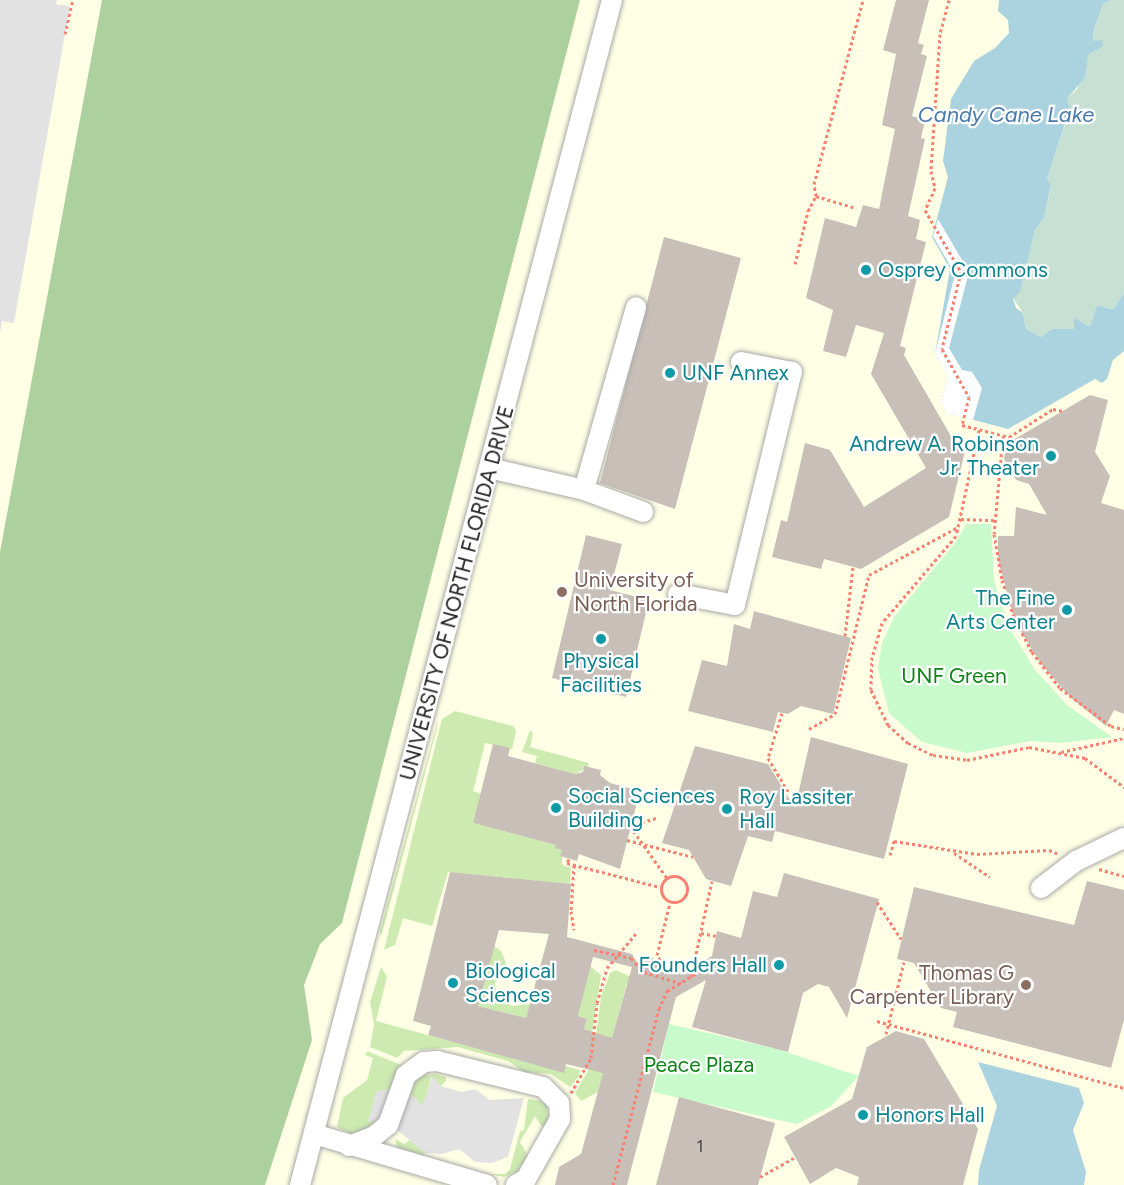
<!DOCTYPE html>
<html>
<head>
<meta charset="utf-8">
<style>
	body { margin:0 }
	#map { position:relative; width:1124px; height:1185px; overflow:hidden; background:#f2efe9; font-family:Figtree,sans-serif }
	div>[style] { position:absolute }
	.education>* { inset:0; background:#ffffe5 }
	.grass>* { inset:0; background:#cdebb0 }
	.forest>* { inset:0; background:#add19e }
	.wetland>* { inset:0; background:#c6e0d4 }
	.park>* { inset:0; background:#c8facc }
	.parking>* { inset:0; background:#e2e2e2 }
	.water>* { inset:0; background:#aad3df }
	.pier>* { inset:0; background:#fff }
	.building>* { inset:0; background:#c7bfb8 }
	.path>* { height:3px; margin-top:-1.5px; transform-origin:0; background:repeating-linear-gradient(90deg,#fa8072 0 3px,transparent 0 6px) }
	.path>.ring { margin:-1.5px; padding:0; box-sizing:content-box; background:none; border:3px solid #fa8072; border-radius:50% }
	.roads { filter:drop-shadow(0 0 2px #a9a9a9) drop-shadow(0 0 2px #a9a9a9) }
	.minor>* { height:20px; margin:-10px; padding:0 10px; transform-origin:10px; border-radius:10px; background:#fff }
	.path-bridge>* { height:3px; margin-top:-1.5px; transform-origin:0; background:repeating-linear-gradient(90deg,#fa8072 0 3px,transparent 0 6px) }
	.dots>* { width:16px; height:16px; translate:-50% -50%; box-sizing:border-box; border:3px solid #fff; border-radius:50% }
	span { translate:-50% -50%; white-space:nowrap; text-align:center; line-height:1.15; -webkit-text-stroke:4.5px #fff; paint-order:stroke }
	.number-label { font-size:18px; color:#4b4948 }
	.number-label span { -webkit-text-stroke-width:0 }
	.culture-label { font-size:21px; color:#0d838f }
	.left { translate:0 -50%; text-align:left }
	.right { translate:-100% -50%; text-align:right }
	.education-label { font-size:21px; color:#785e54 }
	.street-label { font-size:21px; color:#222 }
	.park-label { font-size:21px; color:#0c8416 }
	.water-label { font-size:22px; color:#4a7aab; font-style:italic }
</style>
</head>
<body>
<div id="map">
	<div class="education">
		<i style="clip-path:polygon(0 0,1124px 0,1124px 1185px,0 1185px)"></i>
	</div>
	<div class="grass">
		<i style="clip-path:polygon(455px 711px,513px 726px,516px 731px,512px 749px,485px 743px,473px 791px,481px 794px,473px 823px,556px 845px,562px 850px,562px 865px,571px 868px,570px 884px,448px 872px,432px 926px,403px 918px,395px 945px,384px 950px,442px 719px)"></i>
		<i style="clip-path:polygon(438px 720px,437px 728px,381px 937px,380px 931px)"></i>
		<i style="clip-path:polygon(530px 730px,533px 733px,530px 747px,589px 763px,588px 767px,575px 774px,535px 763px,537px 756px,522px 752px)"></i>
		<i style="clip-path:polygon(494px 946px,501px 951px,506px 963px,495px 983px,497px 997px,512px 1006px,530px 1004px,526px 1018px,478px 1006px)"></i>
		<i style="clip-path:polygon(590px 966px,601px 975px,592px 1034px,590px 1037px,591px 1031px,584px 1029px,587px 1019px,578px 1016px)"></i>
		<i style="clip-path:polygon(381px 967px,387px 977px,376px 1021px,563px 1072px,565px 1066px,580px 1070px,579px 1076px,570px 1087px,551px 1074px,524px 1072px,508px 1061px,458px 1047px,404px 1051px,397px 1058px,370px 1047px,374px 1025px,370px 1002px)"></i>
		<i style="clip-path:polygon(616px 970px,635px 979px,627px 983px,598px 1092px,581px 1101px,575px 1093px,592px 1064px,601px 997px,610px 973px)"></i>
		<i style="clip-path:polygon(367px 1051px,406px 1067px,368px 1121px,382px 1118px,357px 1137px,337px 1127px,343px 1098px,367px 1080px,373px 1058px,365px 1055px)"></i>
		<i style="clip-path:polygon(435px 1074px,446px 1077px,446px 1081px,441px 1086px,431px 1077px,414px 1143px,425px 1153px,423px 1158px,398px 1150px,395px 1139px,404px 1144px,410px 1140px,420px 1105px,407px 1091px,415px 1076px)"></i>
		<i style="clip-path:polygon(528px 1099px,547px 1102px,548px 1124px,542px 1127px,535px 1116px,520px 1142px,528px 1156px,518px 1171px,504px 1177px,489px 1174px,505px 1174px,510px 1169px,520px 1131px,524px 1130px)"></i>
	</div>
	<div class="forest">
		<i style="clip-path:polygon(102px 0,580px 0,342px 923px,320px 944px,304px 985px,312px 1040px,265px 1185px,0 1185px,0 552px)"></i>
	</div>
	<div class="wetland">
		<i style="clip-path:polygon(1111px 0,1124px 0,1124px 293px,1115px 309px,1104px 307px,1094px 315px,1090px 328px,1074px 319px,1075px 329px,1052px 329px,1041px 337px,1026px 329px,1023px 313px,1013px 298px,1020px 291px,1035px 230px,1044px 218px,1051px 186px,1047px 179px,1070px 109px,1067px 99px,1077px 89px,1088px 54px,1103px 46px,1092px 42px,1093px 34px,1103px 4px)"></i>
	</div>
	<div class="park">
		<i style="clip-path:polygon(966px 524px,991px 524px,994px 580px,1001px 605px,1012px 632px,1035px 670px,1067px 705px,1112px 737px,1061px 743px,1030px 741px,967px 753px,922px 742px,889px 713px,878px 669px,882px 643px,894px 617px,956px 542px)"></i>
		<i style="clip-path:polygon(669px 1024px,777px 1049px,859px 1076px,831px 1106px,797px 1124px,653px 1092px)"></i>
	</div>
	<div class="parking">
		<i style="clip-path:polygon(0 0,57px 0,56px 4px,70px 6px,14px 323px,2px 321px,0 333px)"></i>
		<i style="clip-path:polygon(432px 1076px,441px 1086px,461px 1092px,475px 1089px,490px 1100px,524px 1098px,508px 1157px,492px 1163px,475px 1162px,459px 1149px,442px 1154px,425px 1153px,383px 1118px,368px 1122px,376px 1092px,396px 1087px,407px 1091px,423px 1105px)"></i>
	</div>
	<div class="water">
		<i style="clip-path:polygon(999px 0,1111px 0,1103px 4px,1093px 33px,1093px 41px,1102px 40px,1103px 46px,1088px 55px,1085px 77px,1067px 99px,1070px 108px,1047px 179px,1051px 185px,1044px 218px,1035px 230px,1020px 292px,1013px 299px,1016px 308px,1023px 313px,1026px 329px,1041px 337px,1052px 329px,1074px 329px,1074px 318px,1090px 327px,1097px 306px,1114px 309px,1124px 293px,1124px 351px,1113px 360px,1107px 379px,1102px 383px,1095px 379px,1008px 429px,947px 413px,941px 402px,948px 376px,935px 354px,950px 269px,932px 237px,948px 177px,943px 161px,951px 99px,974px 61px,995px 48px,1009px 33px,1008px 20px,998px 11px)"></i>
		<i style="clip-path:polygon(978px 1062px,1079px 1088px,1084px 1103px,1073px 1130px,1086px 1172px,1084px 1185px,978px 1185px,979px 1170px,997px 1106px)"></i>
	</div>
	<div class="pier">
		<i style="clip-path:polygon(938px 219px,969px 272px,949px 348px,962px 370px,972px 372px,982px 388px,973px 420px,947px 413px,941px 402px,948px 376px,935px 354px,955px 274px,933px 236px)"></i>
	</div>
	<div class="building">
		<i style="clip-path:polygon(896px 0,929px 0,918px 43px,924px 45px,921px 54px,927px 56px,912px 116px,925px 120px,921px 138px,925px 139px,908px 216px,920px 220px,916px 239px,926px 242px,900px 346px,906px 348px,904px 355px,959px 450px,965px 451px,949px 517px,861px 569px,824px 559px,821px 569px,772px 557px,781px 520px,787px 522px,805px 443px,830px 450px,864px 507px,926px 468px,871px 374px,884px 333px,856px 325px,846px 357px,823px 351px,833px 310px,806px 298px,825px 218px,856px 227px,863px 205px,879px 209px,895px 129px,882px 125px,896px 54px,883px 50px)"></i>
		<i style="clip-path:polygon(664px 237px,741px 258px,675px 509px,600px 483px)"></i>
		<i style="clip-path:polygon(1090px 395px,1108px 400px,1095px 452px,1110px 476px,1101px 503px,1124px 510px,1124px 714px,1114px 710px,1106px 726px,1071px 698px,1041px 664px,1015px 622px,998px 560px,998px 536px,1014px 536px,1016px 507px,1047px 515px,1029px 484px,1016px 480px,1004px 459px,1006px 444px)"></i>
		<i style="clip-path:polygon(586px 535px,622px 544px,610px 590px,649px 600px,626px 697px,552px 678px)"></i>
		<i style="clip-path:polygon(754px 611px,851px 638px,833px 714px,801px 706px,788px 714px,778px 712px,773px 732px,688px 711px,702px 660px,727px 666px,734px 624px,750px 629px)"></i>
		<i style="clip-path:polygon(811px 737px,908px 764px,884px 859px,775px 831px,772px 842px,748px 836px,731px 886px,706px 879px,689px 850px,662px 843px,695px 746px,768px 764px,795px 808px)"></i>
		<i style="clip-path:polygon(493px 744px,510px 748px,508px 756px,575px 774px,583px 772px,584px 766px,601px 770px,600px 775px,610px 783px,640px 791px,620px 869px,579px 854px,577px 861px,560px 856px,562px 850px,555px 848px,556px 845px,473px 823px)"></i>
		<i style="clip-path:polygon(evenodd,450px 872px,571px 884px,567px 937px,632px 954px,638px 964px,646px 957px,660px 960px,669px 970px,682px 973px,712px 956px,717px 931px,741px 938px,753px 891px,777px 897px,784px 873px,879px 899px,847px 1018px,829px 987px,818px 984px,803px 993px,788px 1052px,692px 1027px,706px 980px,676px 997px,627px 1185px,555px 1185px,559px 1167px,581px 1154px,603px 1073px,566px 1064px,564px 1073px,428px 1035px,431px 1026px,413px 1021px,450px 872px,499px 930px,549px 934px,526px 1018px,478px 1006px,499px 930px,450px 872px,593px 957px,632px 967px,612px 1038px,584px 1029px,587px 1019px,578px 1016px,593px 957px)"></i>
		<i style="clip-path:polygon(1087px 881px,1124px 890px,1124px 1020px,1111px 1068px,953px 1027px,957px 1012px,941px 1008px,914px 963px,897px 959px,914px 887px,1074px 925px)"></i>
		<i style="clip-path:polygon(896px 1031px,924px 1039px,978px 1129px,963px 1185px,857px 1185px,859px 1177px,836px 1168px,810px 1184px,784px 1137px,852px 1099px,867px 1047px)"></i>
		<i style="clip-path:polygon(679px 1097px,775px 1123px,758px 1185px,656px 1185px)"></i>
	</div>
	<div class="path">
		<i style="left:949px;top:0;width:35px;rotate:105deg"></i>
		<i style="left:940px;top:34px;width:137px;rotate:93.8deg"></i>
		<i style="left:931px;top:171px;width:17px;rotate:77deg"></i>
		<i style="left:935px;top:188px;width:24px;rotate:114deg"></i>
		<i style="left:925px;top:210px;width:72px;rotate:59.9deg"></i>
		<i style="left:961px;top:272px;width:79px;rotate:103.9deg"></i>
		<i style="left:942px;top:349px;width:55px;rotate:60.6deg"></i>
		<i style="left:969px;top:397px;width:29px;rotate:104deg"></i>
		<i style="left:962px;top:425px;width:49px;rotate:14.3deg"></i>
		<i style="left:1009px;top:437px;width:52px;rotate:-32.5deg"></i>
		<i style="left:1053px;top:409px;width:10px;rotate:11deg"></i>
		<i style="left:65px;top:34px;width:35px;rotate:-77deg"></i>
		<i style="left:816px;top:196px;width:42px;rotate:16.7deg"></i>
		<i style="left:795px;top:264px;width:55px;rotate:-76.2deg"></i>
		<i style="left:808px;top:211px;width:17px;rotate:-62deg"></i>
		<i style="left:816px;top:196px;width:12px;rotate:-99deg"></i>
		<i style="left:814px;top:184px;width:190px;rotate:-75.1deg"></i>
		<i style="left:979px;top:430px;width:108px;rotate:102.2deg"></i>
		<i style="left:956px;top:536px;width:114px;rotate:130.4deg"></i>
		<i style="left:882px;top:623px;width:35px;rotate:106deg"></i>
		<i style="left:872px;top:657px;width:33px;rotate:92deg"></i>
		<i style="left:871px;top:690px;width:39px;rotate:64deg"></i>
		<i style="left:888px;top:725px;width:27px;rotate:42deg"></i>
		<i style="left:908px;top:743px;width:28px;rotate:26deg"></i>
		<i style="left:933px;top:755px;width:34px;rotate:8deg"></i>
		<i style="left:967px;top:760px;width:63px;rotate:-11.8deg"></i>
		<i style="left:1029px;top:747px;width:57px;rotate:11.1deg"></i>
		<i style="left:1085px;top:758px;width:49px;rotate:36.6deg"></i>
		<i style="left:1003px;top:436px;width:98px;rotate:95.2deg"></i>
		<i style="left:994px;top:534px;width:47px;rotate:80.1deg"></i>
		<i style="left:1002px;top:580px;width:39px;rotate:72deg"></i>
		<i style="left:1014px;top:617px;width:39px;rotate:63deg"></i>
		<i style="left:1032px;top:652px;width:46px;rotate:52.1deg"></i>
		<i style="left:1060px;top:688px;width:64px;rotate:36.7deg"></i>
		<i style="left:1111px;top:726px;width:13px;rotate:13deg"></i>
		<i style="left:961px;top:519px;width:34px;rotate:2deg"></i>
		<i style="left:845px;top:636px;width:69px;rotate:-83.4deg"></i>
		<i style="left:782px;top:713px;width:47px;rotate:107.3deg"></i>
		<i style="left:768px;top:758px;width:39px;rotate:59deg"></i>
		<i style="left:809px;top:729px;width:30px;rotate:-30deg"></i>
		<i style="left:835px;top:714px;width:143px;rotate:-76.3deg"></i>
		<i style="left:869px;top:575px;width:101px;rotate:-28.3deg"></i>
		<i style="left:1061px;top:752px;width:65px;rotate:-12.5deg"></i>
		<i style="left:656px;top:818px;width:27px;rotate:163deg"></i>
		<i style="left:630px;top:826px;width:64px;rotate:54.6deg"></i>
		<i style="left:954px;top:853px;width:43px;rotate:33.7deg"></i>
		<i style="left:890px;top:855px;width:15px;rotate:-74deg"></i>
		<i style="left:894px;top:841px;width:84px;rotate:8.9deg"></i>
		<i style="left:977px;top:854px;width:72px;rotate:-3.2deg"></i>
		<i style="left:1049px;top:850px;width:11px;rotate:22deg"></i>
		<i style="left:569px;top:859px;width:4px;rotate:117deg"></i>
		<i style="left:567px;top:863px;width:96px;rotate:14.5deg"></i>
		<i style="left:574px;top:865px;width:46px;rotate:93.7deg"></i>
		<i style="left:571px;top:911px;width:19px;rotate:81deg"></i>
		<i style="left:1099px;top:869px;width:26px;rotate:16deg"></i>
		<i class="ring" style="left:661px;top:876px;width:23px;height:23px"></i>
		<i style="left:877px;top:902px;width:44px;rotate:57deg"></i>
		<i style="left:701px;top:933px;width:15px;rotate:11deg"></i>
		<i style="left:660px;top:960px;width:6px;rotate:-121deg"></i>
		<i style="left:657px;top:955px;width:54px;rotate:-76deg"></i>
		<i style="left:691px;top:977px;width:98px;rotate:-77.7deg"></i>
		<i style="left:877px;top:1021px;width:256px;rotate:15.2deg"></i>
		<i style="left:571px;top:1093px;width:40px;rotate:-60.3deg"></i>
		<i style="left:591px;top:1058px;width:55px;rotate:-83.8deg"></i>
		<i style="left:597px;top:1003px;width:36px;rotate:-74deg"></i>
		<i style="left:607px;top:968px;width:48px;rotate:-50deg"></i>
		<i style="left:760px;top:1177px;width:40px;rotate:-29.7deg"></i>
		<i style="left:613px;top:1185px;width:182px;rotate:-75.4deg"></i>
		<i style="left:659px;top:1009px;width:20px;rotate:-66deg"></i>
		<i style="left:667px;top:991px;width:52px;rotate:-31.5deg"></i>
	</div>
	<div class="roads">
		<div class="minor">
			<i style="left:489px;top:468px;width:98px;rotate:13deg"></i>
			<i style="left:584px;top:490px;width:190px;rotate:-74.1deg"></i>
			<i style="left:584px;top:490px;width:63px;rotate:20.4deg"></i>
			<i style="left:678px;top:594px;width:58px;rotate:10.9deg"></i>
			<i style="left:735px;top:605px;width:240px;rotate:-76.3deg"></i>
			<i style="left:792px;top:372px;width:52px;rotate:-168.9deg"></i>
			<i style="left:1041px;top:888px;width:44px;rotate:-37.6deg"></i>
			<i style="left:1076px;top:861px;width:53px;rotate:-25.6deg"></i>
			<i style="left:314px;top:1134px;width:180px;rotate:16.4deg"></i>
			<i style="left:349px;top:1146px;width:26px;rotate:-21deg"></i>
			<i style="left:373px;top:1137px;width:19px;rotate:-39deg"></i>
			<i style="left:388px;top:1125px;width:53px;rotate:-70.2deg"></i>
			<i style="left:406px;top:1075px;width:22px;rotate:-36deg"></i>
			<i style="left:424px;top:1062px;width:13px;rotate:-4deg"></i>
			<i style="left:437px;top:1061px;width:109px;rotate:13.8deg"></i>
			<i style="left:543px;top:1087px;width:23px;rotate:45deg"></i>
			<i style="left:559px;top:1103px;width:16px;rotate:86deg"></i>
			<i style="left:560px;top:1119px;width:69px;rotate:119.5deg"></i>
			<i style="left:526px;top:1179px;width:12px;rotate:149deg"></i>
			<i style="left:300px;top:1185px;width:1225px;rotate:-75.25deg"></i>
		</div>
	</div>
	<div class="path-bridge">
		<i style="left:627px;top:840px;width:68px;rotate:14.4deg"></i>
		<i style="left:594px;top:950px;width:38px;rotate:12deg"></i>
		<i style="left:631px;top:958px;width:19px;rotate:47deg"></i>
		<i style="left:644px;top:972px;width:39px;rotate:17deg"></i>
		<i style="left:886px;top:1034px;width:74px;rotate:-76deg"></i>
	</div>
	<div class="dots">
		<i style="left:866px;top:270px;background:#0f9aa8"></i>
		<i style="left:670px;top:373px;background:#0f9aa8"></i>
		<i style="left:1051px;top:456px;background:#0f9aa8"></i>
		<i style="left:562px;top:592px;background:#8d6e63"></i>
		<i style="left:1067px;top:610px;background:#0f9aa8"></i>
		<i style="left:601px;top:639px;background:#0f9aa8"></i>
		<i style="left:556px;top:808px;background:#0f9aa8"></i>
		<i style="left:727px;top:809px;background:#0f9aa8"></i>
		<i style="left:779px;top:965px;background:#0f9aa8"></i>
		<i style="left:453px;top:983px;background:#0f9aa8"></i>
		<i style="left:1026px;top:985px;background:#8d6e63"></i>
		<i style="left:863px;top:1115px;background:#0f9aa8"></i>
	</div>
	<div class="number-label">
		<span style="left:700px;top:1146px">1</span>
	</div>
	<div class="culture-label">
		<span class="left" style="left:878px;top:270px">Osprey Commons</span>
		<span class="left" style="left:682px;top:373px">UNF Annex</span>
		<span class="right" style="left:1039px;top:456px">Andrew A. Robinson<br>Jr. Theater</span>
		<span class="right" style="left:1055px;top:610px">The Fine<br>Arts Center</span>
		<span style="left:601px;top:673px">Physical<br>Facilities</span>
		<span class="left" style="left:568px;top:808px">Social Sciences<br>Building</span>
		<span class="left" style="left:739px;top:809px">Roy Lassiter<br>Hall</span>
		<span class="right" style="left:767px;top:965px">Founders Hall</span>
		<span class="left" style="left:465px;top:983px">Biological<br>Sciences</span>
		<span class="left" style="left:875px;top:1115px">Honors Hall</span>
	</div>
	<div class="education-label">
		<span class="left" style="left:574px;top:592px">University of<br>North Florida</span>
		<span class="right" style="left:1014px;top:985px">Thomas G<br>Carpenter Library</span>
	</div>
	<div class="street-label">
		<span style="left:457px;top:593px;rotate:-75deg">UNIVERSITY OF NORTH FLORIDA DRIVE</span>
	</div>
	<div class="park-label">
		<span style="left:954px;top:676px">UNF Green</span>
		<span style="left:699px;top:1065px">Peace Plaza</span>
	</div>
	<div class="water-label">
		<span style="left:1006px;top:115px">Candy Cane Lake</span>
	</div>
</div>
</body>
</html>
